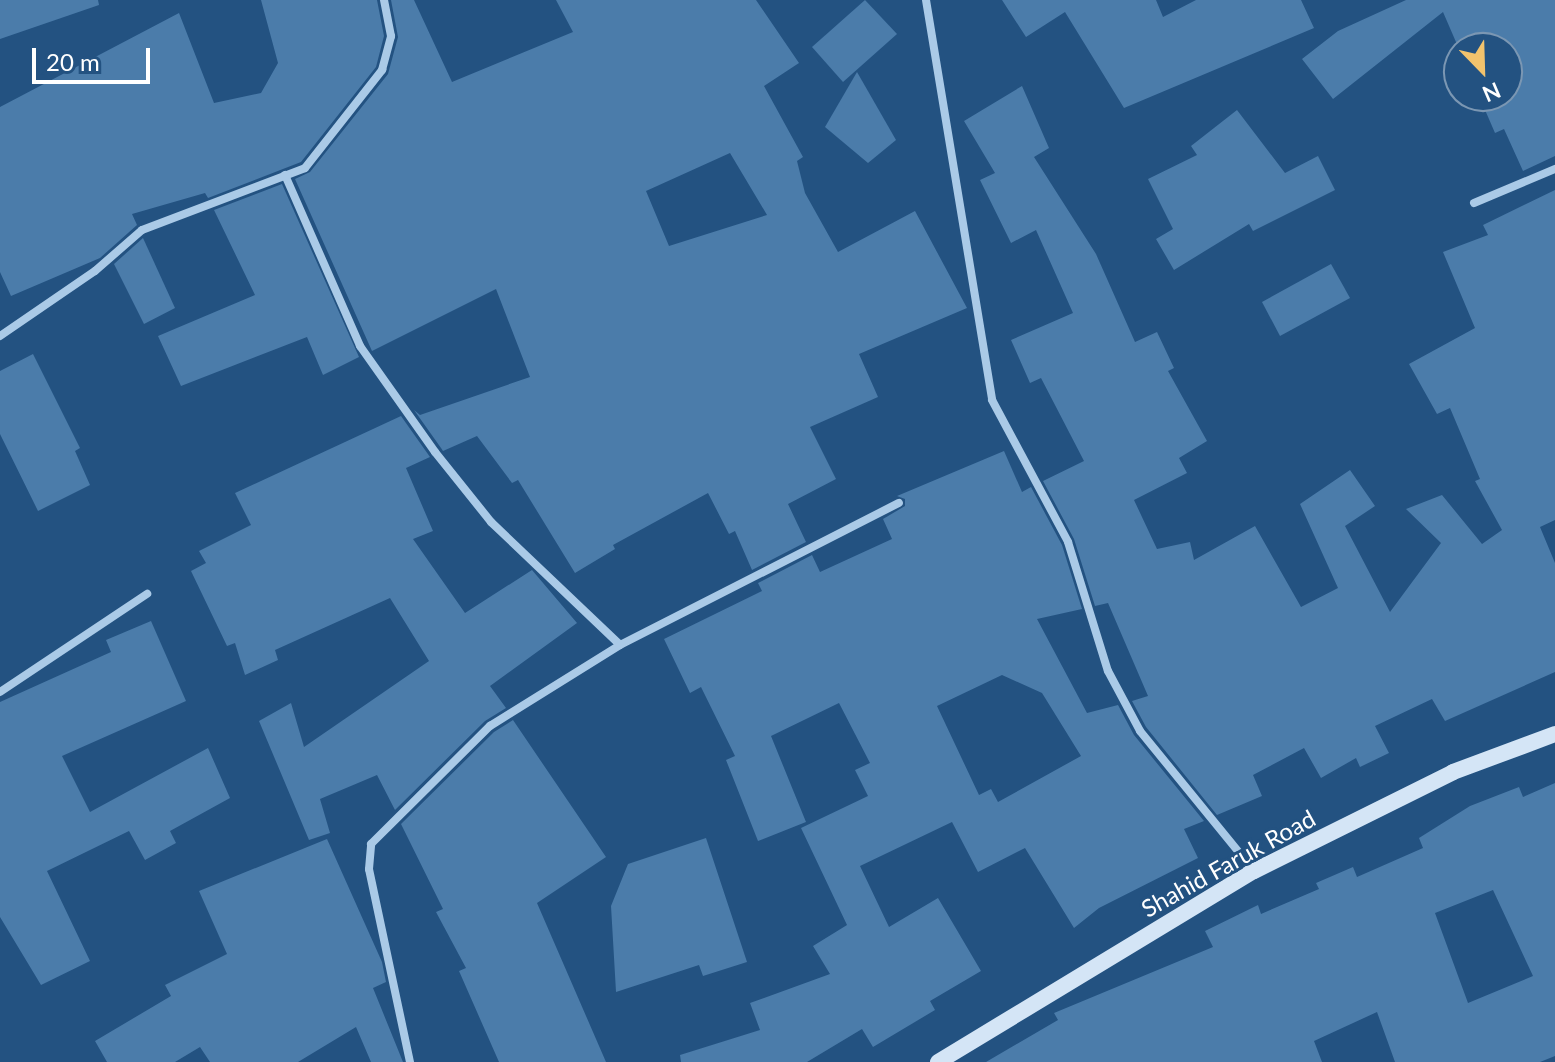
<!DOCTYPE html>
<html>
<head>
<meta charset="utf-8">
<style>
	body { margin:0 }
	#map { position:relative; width:1555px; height:1062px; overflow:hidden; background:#235281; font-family:Lato,sans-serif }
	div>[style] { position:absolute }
	.building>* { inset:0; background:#4b7caa }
	.street>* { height:8px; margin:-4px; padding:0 4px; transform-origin:4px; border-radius:4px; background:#aacae7 }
	.secondary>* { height:16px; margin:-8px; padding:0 8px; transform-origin:8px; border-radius:8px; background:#d4e5f6 }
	span { translate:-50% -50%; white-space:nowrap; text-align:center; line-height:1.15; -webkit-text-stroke:6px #235281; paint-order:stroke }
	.street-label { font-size:24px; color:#fff }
	.north { position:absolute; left:1443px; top:32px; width:80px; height:80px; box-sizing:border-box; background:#235281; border:2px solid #7b97b3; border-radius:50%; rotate:157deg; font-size:22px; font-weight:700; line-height:32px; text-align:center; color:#fff }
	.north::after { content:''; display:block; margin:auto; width:28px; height:36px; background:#f2c36d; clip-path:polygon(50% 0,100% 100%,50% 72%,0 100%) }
	.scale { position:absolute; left:32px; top:48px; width:118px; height:36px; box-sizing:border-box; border:4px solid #fff; border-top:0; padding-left:10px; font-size:24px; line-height:28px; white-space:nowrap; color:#fff; -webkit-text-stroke:6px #235281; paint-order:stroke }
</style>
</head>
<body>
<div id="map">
	<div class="building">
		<i style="clip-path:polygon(0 0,98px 0,99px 5px,0 39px)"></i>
		<i style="clip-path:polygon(261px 0,377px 0,384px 36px,376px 67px,301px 162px,208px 198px,205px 193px,132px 214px,137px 225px,100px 258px,11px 296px,0 272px,0 107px,179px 13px,214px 103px,261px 93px,278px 63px)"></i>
		<i style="clip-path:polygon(evenodd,391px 0,414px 0,452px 82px,573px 32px,556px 0,756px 0,799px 63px,764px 86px,803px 157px,797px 161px,805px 193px,838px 252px,915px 211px,967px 308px,859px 354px,878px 397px,810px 427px,836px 479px,788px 504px,806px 542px,752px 570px,735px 531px,729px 534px,708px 493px,613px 545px,615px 549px,575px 573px,518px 480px,512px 483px,477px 436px,443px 451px,441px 448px,414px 410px,420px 415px,530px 377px,496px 289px,372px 351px,295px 179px,310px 172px,388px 74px,398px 37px,391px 0,730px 153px,767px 215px,669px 246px,646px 191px,730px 153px)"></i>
		<i style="clip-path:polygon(865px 0,897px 34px,843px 82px,812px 47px)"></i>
		<i style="clip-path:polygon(1002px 0,1156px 0,1163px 17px,1196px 0,1301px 0,1314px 28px,1124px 108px,1065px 12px,1026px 37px)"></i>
		<i style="clip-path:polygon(1406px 0,1555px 0,1555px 156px,1523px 171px,1504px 129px,1495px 133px,1479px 96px,1507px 96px,1507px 48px,1459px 49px,1443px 12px,1333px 99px,1302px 59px,1338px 31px)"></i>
		<i style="clip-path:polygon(857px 72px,896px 140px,868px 163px,825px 127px)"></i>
		<i style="clip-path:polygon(1022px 86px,1049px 148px,1034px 157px,1096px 254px,1135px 342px,1157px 332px,1174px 368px,1168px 371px,1207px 441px,1179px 458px,1187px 473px,1134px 500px,1157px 549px,1190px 542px,1194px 560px,1255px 526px,1301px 607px,1338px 588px,1300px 504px,1350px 470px,1375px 506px,1345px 526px,1390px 612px,1441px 543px,1406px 509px,1442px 495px,1482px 544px,1502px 530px,1475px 481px,1480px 479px,1450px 408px,1437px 414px,1409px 364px,1475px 328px,1443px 252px,1488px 235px,1483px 225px,1555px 190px,1555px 520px,1540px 527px,1555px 563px,1555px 672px,1445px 721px,1432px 699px,1375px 726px,1389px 753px,1360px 767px,1356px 758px,1321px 778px,1304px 748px,1253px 775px,1262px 796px,1217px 815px,1146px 727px,1132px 701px,1148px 696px,1108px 603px,1095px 606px,1074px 539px,1043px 481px,1084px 461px,1041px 378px,1030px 383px,1011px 340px,1073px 313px,1036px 230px,1011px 243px,980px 180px,995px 173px,964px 121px)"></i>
		<i style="clip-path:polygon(1237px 110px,1285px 173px,1318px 156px,1335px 190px,1253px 231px,1249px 224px,1174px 270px,1156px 239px,1173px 229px,1148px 179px,1197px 155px,1191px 146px)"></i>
		<i style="clip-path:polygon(282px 184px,359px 357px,323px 375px,307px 337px,181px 386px,158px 336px,255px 295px,214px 210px)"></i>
		<i style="clip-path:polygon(143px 238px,175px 308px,144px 324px,114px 264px)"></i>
		<i style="clip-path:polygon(1331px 264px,1350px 298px,1280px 336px,1262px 302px)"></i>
		<i style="clip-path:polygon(33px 354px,80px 448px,75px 451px,90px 485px,38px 511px,0 434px,0 371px)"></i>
		<i style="clip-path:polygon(401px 416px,430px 457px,406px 468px,433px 531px,413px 539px,465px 613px,532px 570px,577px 623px,490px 686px,506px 708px,485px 721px,395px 810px,377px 775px,320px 799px,330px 833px,309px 840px,259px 721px,291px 703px,304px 747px,429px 661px,390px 598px,275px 650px,278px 660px,245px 675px,235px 643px,227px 646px,191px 571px,206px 563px,199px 551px,251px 525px,235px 493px)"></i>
		<i style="clip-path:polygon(evenodd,1004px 451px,1022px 492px,1031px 487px,1062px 545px,1082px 609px,1037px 619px,1087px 713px,1118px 705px,1134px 735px,1204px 821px,1184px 829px,1198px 858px,1099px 908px,1074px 928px,1025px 848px,978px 872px,952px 822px,860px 866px,889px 927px,938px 898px,981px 971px,930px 1001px,935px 1010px,873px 1047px,862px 1029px,807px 1062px,681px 1062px,680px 1055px,760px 1030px,750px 1003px,830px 974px,813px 946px,847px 925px,801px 828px,868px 796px,855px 770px,870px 763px,839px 703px,771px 736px,806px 822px,758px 841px,726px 760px,735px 756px,701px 687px,690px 693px,664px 639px,762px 591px,758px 583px,812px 555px,820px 572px,892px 539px,883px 519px,905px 506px,905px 499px,897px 496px,1004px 451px,1002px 675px,1042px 693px,1081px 756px,998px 802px,991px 789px,979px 795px,937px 706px,1002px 675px)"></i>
		<i style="clip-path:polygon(151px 621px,186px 701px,62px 756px,90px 812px,208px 748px,230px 798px,170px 831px,176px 843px,145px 860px,129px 831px,47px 871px,90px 961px,41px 985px,0 917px,0 702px,111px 652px,106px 640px)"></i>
		<i style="clip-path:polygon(513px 720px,606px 857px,537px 903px,606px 1062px,499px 1062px,459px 971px,466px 968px,436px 912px,443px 909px,401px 824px,494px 732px)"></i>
		<i style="clip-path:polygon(evenodd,1555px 783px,1555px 1056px,1540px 1062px,1395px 1062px,1377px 1012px,1314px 1041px,1322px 1062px,986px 1062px,1058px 1020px,1054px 1013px,1213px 947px,1205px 931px,1258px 905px,1261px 914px,1319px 889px,1316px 883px,1353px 867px,1357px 877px,1423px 848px,1419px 838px,1470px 806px,1519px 787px,1523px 797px,1555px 783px,1493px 890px,1533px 976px,1468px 1003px,1435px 913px,1493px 890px)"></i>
		<i style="clip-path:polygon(706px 838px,747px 962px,703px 976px,699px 965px,616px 992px,611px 906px,628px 864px)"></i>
		<i style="clip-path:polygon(327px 839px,382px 962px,386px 982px,373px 988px,403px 1062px,371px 1062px,356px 1027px,298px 1062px,210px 1062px,200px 1047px,175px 1062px,107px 1062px,95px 1041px,171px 996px,165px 985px,227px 954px,199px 891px)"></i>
	</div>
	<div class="street">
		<i style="left:926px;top:0;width:405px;rotate:80.6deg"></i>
		<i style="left:992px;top:400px;width:161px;rotate:61.8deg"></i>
		<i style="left:1068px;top:542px;width:135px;rotate:72.8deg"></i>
		<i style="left:1108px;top:671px;width:68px;rotate:61.9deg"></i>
		<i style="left:1140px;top:731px;width:181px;rotate:50.8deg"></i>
		<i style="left:285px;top:175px;width:187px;rotate:66.3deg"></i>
		<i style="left:360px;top:346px;width:130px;rotate:54.7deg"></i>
		<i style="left:435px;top:452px;width:90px;rotate:51.3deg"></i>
		<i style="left:491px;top:522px;width:178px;rotate:43.6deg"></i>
		<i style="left:1474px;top:203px;width:88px;rotate:-22.8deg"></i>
		<i style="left:0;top:336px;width:115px;rotate:-34.4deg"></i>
		<i style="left:95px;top:271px;width:62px;rotate:-41.1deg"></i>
		<i style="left:142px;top:230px;width:174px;rotate:-20.8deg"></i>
		<i style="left:305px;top:168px;width:125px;rotate:-51.8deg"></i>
		<i style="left:382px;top:70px;width:35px;rotate:-75deg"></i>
		<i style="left:391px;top:36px;width:37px;rotate:-101deg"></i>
		<i style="left:0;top:692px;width:177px;rotate:-33.7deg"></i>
		<i style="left:410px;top:1062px;width:197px;rotate:-102deg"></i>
		<i style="left:369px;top:869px;width:25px;rotate:-85deg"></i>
		<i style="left:371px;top:844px;width:168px;rotate:-44.8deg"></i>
		<i style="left:490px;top:726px;width:153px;rotate:-31.9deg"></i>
		<i style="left:620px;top:645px;width:313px;rotate:-27deg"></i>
	</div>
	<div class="secondary">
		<i style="left:938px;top:1062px;width:369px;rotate:-31.2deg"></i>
		<i style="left:1254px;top:871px;width:222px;rotate:-26.4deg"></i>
		<i style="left:1453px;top:772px;width:109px;rotate:-20.4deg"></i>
	</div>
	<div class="street-label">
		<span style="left:1228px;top:863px;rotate:-29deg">Shahid Faruk Road</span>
	</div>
	<div class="north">N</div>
	<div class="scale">20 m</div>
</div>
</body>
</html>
